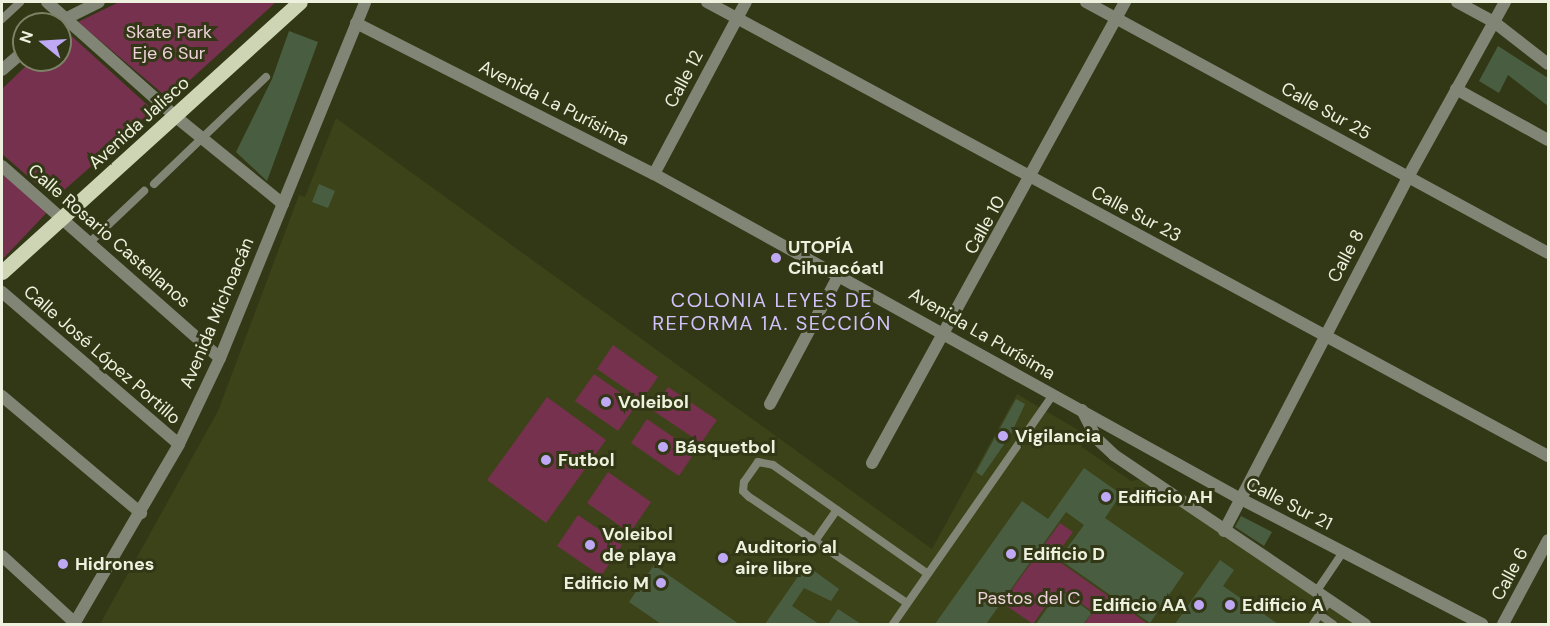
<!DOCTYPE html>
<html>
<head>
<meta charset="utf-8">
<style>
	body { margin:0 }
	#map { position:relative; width:1550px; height:626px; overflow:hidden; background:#323816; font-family:"DM Sans",sans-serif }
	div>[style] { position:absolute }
	.built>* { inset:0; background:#3c4319 }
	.green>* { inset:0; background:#75314d }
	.building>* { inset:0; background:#495e41 }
	.service>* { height:8px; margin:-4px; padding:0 4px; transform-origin:4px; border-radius:4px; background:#818575 }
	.minor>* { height:12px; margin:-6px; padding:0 6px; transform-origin:6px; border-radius:6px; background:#818575 }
	.primary>* { height:15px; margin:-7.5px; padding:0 7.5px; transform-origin:7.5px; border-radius:7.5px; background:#ced5b4 }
	.dots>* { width:16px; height:16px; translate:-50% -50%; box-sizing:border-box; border:3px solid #323816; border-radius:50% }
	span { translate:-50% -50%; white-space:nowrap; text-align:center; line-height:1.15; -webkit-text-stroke:6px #323816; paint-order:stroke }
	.park-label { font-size:18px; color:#eed2da }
	.street-label { font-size:18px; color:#edf1de }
	.poi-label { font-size:18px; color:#edf1de; font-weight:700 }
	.left { translate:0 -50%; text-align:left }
	.right { translate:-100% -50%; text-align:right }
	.neighbourhood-label { font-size:20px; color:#d1c1fa; letter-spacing:1.5px }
	.frame { position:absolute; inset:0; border:3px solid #edf1de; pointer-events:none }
	.north { position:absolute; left:12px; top:12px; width:60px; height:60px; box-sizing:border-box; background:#323816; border:2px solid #7d8266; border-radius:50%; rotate:288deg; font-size:16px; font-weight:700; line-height:24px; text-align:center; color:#edf1de }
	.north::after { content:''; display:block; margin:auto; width:21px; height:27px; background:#bfa9f4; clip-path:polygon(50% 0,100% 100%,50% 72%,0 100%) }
</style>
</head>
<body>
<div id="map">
	<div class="built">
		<i style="clip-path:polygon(336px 118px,932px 549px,1017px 394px,1078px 430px,1082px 447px,1131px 481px,1142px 479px,1354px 624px,100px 624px,218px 411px,299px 195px,305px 197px)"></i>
	</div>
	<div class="green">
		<i style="clip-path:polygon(119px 2px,276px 2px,169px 99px,78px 22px)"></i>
		<i style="clip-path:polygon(65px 30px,154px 111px,54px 199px,2px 154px,2px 89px,32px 60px,60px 60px,60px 34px)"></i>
		<i style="clip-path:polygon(2px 169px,53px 206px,2px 260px)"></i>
		<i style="clip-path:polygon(613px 345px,658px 377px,642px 400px,597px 369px)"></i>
		<i style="clip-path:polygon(594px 374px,637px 404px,618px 431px,575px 401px)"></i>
		<i style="clip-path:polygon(668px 387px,717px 420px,701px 443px,652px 410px)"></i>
		<i style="clip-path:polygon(547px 397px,606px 440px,546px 523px,487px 480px)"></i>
		<i style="clip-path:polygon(647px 419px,695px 452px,679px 476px,631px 443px)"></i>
		<i style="clip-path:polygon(608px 472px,651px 502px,630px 533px,587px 503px)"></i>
		<i style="clip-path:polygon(578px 515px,622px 545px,601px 576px,557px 546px)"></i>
		<i style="clip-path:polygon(1060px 523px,1073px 532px,1054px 558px,1148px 624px,1084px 624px,1093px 612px,1059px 587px,1033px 624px,1002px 603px)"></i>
	</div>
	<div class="building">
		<i style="clip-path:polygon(289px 31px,318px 42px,267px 181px,236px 152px,272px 79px)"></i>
		<i style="clip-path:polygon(1498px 46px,1548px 78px,1548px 106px,1508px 75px,1499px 93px,1479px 81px)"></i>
		<i style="clip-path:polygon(319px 184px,335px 191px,328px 208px,312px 202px)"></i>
		<i style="clip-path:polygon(1016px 399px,1025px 404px,1010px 436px,982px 476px,976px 472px)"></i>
		<i style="clip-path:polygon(1084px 468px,1121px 494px,1105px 518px,1184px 573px,1150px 623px,1059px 559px,1084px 525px,1066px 512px,986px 624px,935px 624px,1022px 501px,1048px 519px)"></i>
		<i style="clip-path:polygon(1241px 516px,1272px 532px,1264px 546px,1235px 527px)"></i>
		<i style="clip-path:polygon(1220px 560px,1234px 570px,1223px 586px,1278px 624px,1175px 624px)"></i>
		<i style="clip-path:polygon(654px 565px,739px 624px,661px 624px,629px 602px)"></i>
		<i style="clip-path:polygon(806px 565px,839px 589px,831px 601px,804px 588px,792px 606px,819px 624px,765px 624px)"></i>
		<i style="clip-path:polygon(1060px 590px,1092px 613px,1083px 624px,1036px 624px)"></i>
		<i style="clip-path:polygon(838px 609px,861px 624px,828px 624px)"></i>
	</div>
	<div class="service">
		<i style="left:2px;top:19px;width:25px;rotate:-43deg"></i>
		<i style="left:154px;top:184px;width:155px;rotate:-43.7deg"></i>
		<i style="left:89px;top:243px;width:76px;rotate:-43.4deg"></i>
		<i style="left:815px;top:541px;width:38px;rotate:-55deg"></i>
		<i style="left:1316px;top:592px;width:48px;rotate:-56deg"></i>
		<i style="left:907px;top:603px;width:190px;rotate:-146.1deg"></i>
		<i style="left:749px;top:497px;width:8px;rotate:-135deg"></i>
		<i style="left:743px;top:491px;width:9px;rotate:-84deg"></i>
		<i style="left:744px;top:482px;width:24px;rotate:-55deg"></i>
		<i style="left:758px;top:462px;width:15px;rotate:11deg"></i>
		<i style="left:773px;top:465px;width:189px;rotate:35.1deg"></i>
		<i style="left:1320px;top:615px;width:16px;rotate:35deg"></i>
		<i style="left:893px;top:624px;width:279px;rotate:-55.1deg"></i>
		<i style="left:1313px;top:624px;width:28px;rotate:-55deg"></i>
	</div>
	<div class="minor">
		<i style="left:47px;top:2px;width:173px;rotate:41.7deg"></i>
		<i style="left:176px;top:117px;width:138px;rotate:39.1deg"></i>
		<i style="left:707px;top:2px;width:956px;rotate:28.36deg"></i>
		<i style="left:1086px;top:2px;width:526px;rotate:28.51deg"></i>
		<i style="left:1457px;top:2px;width:42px;rotate:28.4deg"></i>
		<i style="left:1494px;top:22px;width:68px;rotate:37.9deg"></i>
		<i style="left:356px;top:23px;width:334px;rotate:26.9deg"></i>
		<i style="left:654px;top:174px;width:669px;rotate:28.98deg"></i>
		<i style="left:1239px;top:498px;width:274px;rotate:27.4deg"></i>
		<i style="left:55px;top:24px;width:49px;rotate:-26.6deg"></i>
		<i style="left:2px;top:70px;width:29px;rotate:-41deg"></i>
		<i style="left:1456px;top:89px;width:105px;rotate:29deg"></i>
		<i style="left:2px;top:166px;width:290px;rotate:41.4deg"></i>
		<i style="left:654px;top:174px;width:195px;rotate:-61.9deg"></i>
		<i style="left:2px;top:292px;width:233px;rotate:40.7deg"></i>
		<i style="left:2px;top:396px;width:182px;rotate:40.1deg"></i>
		<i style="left:770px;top:404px;width:146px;rotate:-61.9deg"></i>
		<i style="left:1082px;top:410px;width:31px;rotate:63deg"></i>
		<i style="left:1096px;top:438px;width:25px;rotate:43deg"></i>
		<i style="left:1114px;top:455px;width:303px;rotate:34deg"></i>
		<i style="left:872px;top:463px;width:526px;rotate:-61.24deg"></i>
		<i style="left:1224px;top:531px;width:399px;rotate:-62.5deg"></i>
		<i style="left:1408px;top:177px;width:200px;rotate:-61deg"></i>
		<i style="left:2px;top:556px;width:99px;rotate:42.5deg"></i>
		<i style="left:74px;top:624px;width:208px;rotate:-59.7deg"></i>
		<i style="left:179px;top:444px;width:95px;rotate:-64.5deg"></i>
		<i style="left:220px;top:358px;width:384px;rotate:-67.8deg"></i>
		<i style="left:1503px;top:624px;width:95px;rotate:-61.8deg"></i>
	</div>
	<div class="primary">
		<i style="left:2px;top:272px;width:402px;rotate:-42.2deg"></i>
	</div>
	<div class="dots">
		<i style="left:776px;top:258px;background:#bfa9f4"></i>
		<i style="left:606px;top:402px;background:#bfa9f4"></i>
		<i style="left:1003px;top:436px;background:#bfa9f4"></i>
		<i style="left:663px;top:447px;background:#bfa9f4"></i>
		<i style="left:546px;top:460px;background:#bfa9f4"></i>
		<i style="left:1106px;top:497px;background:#bfa9f4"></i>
		<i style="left:590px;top:545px;background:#bfa9f4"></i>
		<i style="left:1011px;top:554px;background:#bfa9f4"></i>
		<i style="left:723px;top:558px;background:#bfa9f4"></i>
		<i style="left:63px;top:564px;background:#bfa9f4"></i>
		<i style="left:661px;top:583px;background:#bfa9f4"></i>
		<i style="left:1199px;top:605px;background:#bfa9f4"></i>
		<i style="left:1230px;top:605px;background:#bfa9f4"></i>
	</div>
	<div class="park-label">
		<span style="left:169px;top:43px">Skate Park<br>Eje 6 Sur</span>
		<span style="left:1029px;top:598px">Pastos del C</span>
	</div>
	<div class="street-label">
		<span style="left:684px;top:79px;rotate:-62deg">Calle 12</span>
		<span style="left:554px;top:103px;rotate:27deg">Avenida La Purísima</span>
		<span style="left:1326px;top:111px;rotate:29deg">Calle Sur 25</span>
		<span style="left:139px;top:123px;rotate:-42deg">Avenida Jalisco</span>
		<span style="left:1136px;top:214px;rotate:28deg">Calle Sur 23</span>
		<span style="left:985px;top:225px;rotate:-61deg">Calle 10</span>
		<span style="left:109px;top:236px;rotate:41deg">Calle Rosario Castellanos</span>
		<span style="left:1346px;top:256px;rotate:-62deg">Calle 8</span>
		<span style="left:217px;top:313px;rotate:-67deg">Avenida Michoacán</span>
		<span style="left:982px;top:334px;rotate:30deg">Avenida La Purísima</span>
		<span style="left:102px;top:355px;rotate:41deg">Calle José López Portillo</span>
		<span style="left:1289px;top:504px;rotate:27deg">Calle Sur 21</span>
		<span style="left:1510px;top:574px;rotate:-62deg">Calle 6</span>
	</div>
	<div class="poi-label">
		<span class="left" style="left:788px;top:258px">UTOPÍA<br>Cihuacóatl</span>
		<span class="left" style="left:618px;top:402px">Voleibol</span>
		<span class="left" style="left:1015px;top:436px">Vigilancia</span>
		<span class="left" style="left:675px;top:447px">Básquetbol</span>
		<span class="left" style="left:558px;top:460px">Futbol</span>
		<span class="left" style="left:1118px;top:497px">Edificio AH</span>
		<span class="left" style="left:602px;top:545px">Voleibol<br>de playa</span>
		<span class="left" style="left:735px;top:558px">Auditorio al<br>aire libre</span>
		<span class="left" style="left:1023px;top:554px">Edificio D</span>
		<span class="left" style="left:75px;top:564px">Hidrones</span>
		<span class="right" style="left:649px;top:583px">Edificio M</span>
		<span class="right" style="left:1187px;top:605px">Edificio AA</span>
		<span class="left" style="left:1242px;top:605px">Edificio A</span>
	</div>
	<div class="neighbourhood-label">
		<span style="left:772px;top:312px">COLONIA LEYES DE<br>REFORMA 1A. SECCIÓN</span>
	</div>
	<div class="frame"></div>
	<div class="north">N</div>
</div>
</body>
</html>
